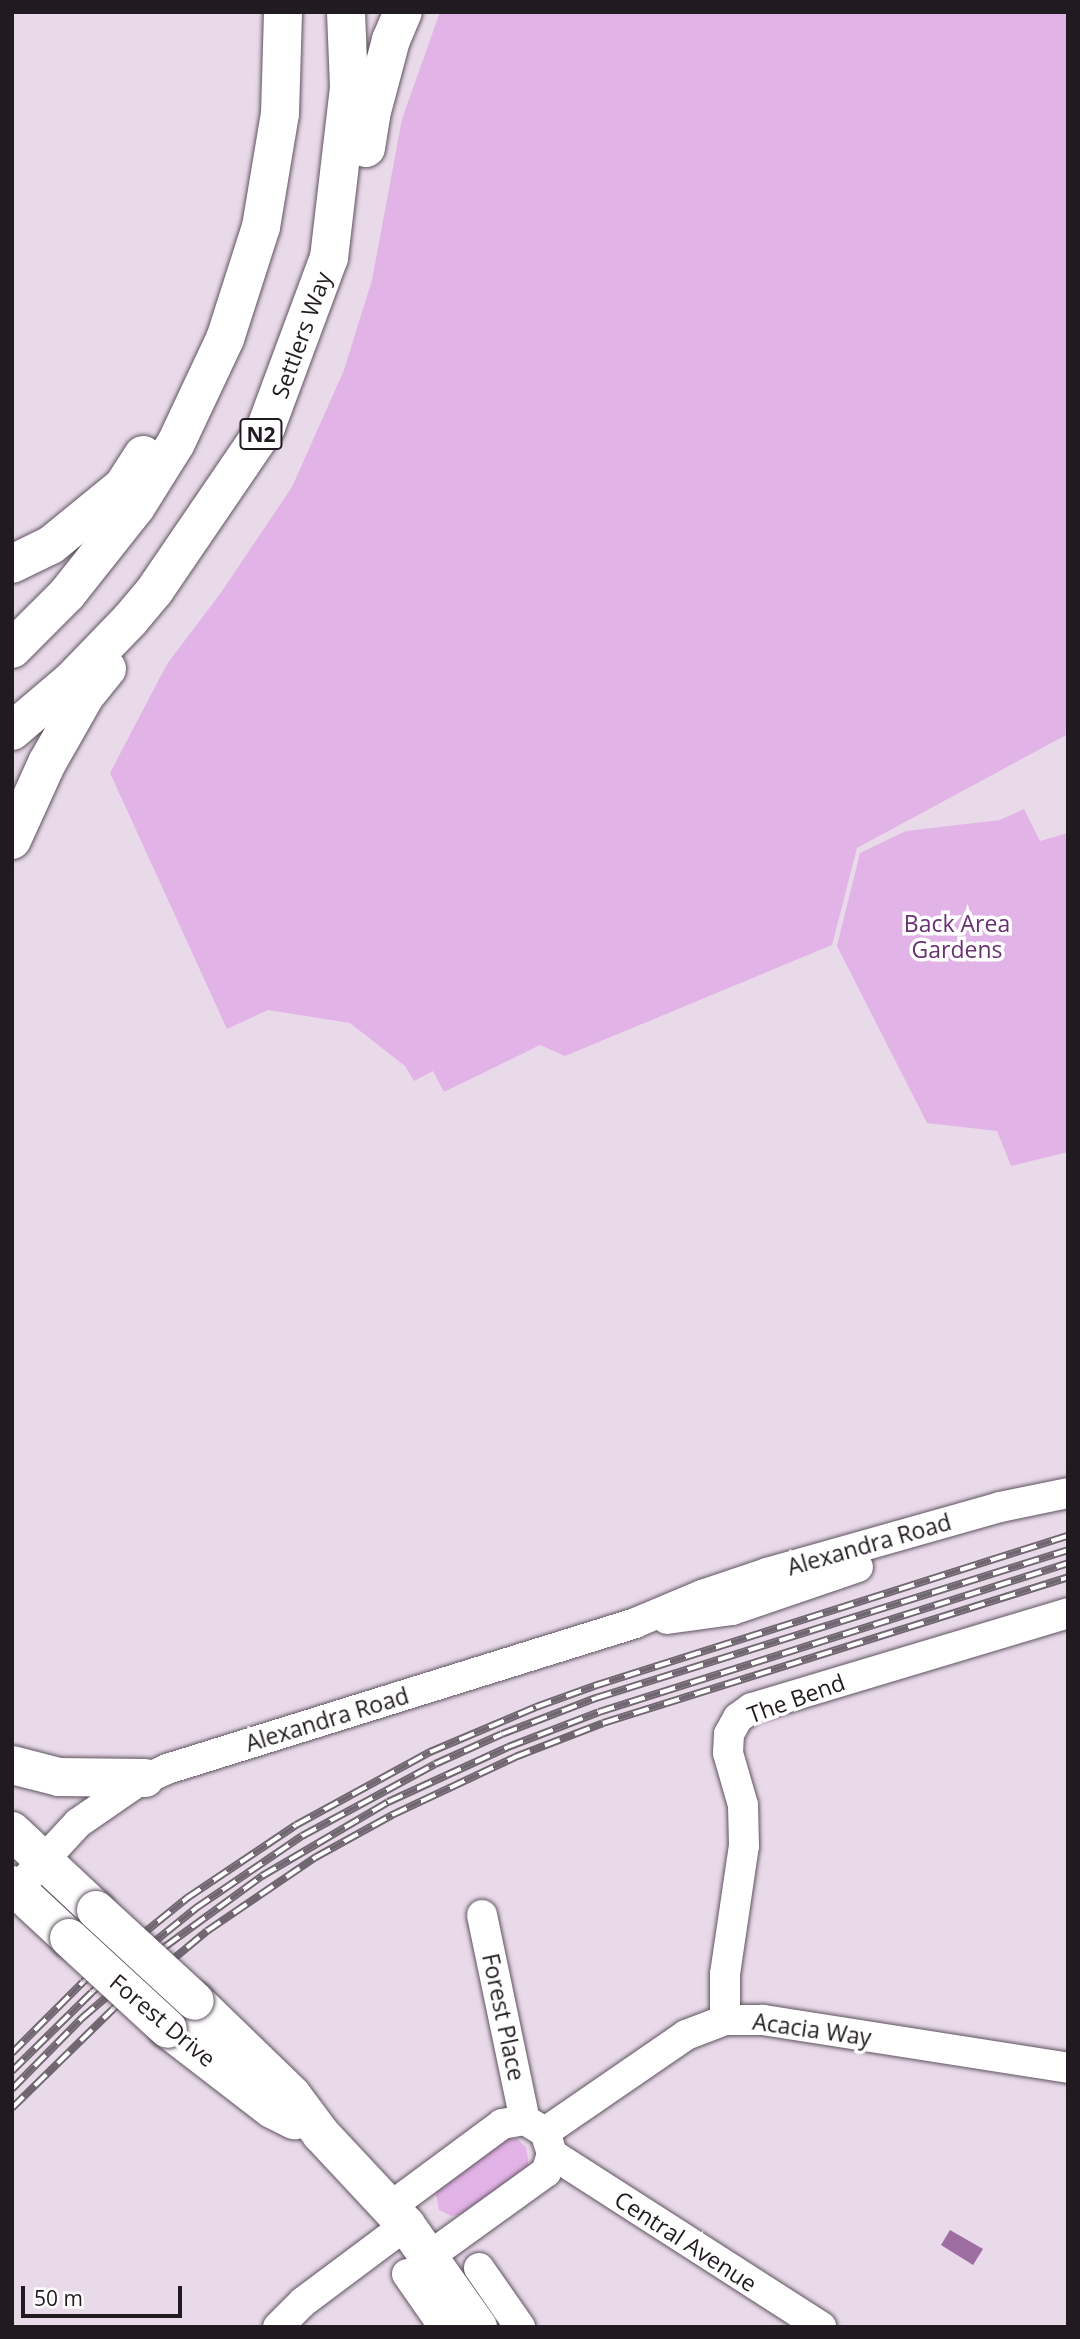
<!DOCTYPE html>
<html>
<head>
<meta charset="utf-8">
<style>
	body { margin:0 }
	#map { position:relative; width:1080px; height:2339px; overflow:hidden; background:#e9daea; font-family:"Open Sans",sans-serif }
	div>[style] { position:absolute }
	.green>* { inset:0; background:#e2b3e6 }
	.water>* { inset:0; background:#9e6ea3 }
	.roads { filter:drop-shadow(0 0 2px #5f5360) drop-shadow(0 0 2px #5f5360) }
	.minor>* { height:30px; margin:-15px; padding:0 15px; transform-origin:15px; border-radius:15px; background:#fff }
	.major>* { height:38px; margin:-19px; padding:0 19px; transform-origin:19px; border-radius:19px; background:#fff }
	.highway>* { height:38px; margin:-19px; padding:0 19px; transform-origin:19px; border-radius:19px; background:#fff }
	.rail>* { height:8px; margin-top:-4px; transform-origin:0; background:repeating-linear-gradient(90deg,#fff 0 16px,#706771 0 32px); box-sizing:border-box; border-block:2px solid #706771 }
	.bridges { filter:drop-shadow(0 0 2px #5f5360) drop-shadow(0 0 2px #5f5360) }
	.major-bridge>* { height:38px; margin:-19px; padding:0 19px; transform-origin:19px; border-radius:19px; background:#fff }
	span { translate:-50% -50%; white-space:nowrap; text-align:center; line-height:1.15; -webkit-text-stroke:7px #fff; paint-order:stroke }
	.shield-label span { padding:2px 5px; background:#fff; border:2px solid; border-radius:5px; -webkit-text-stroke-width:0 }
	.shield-label { font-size:21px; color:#211b21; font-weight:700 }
	.street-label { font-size:23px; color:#211b21 }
	.park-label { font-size:23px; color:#6b3073 }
	.frame { position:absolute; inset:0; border:14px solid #211b21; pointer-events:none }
	.scale { position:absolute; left:21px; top:2286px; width:161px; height:32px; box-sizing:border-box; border:4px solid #211b21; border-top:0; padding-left:9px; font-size:21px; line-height:24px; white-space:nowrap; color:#211b21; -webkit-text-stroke:5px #fff; paint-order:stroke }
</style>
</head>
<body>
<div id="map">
	<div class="green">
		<i style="clip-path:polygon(440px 12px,1068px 12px,1068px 734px,857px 848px,832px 945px,565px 1056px,540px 1045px,444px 1092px,433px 1071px,414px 1081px,405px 1066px,350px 1023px,268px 1010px,227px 1029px,110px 773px,167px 664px,220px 594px,292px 487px,344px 370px,372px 280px,402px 119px)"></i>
		<i style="clip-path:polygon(1024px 809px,1040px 841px,1068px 833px,1068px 1152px,1011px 1166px,997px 1131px,927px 1123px,837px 946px,860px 853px,906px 831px,1000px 820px)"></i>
		<i style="clip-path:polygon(506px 2138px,517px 2139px,526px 2147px,529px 2166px,464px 2214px,451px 2216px,439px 2210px,435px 2188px)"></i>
	</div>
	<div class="water">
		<i style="clip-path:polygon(950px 2230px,983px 2249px,973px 2265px,941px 2245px)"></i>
	</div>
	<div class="roads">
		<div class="minor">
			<i style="left:667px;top:1619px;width:66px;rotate:-7.9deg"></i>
			<i style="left:732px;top:1610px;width:133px;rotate:-18.8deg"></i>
			<i style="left:29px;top:1876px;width:72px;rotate:-47.2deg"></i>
			<i style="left:78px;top:1823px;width:70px;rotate:-34.6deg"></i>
			<i style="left:136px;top:1783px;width:34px;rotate:-24deg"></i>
			<i style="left:167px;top:1769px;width:490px;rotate:-17.3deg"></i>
			<i style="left:635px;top:1623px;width:73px;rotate:-22.7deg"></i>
			<i style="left:702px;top:1595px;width:69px;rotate:-18.7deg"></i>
			<i style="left:767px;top:1573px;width:242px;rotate:-15.8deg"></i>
			<i style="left:1000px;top:1507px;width:69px;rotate:-11.6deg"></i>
			<i style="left:482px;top:1915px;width:209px;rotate:78.2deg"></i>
			<i style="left:725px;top:2020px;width:46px;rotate:-90deg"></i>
			<i style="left:725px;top:1974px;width:129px;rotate:-81.6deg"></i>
			<i style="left:744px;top:1846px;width:41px;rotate:-91.4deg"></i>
			<i style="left:743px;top:1805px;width:54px;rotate:-106.1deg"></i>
			<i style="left:728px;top:1753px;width:19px;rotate:-87deg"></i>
			<i style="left:729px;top:1734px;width:18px;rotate:-61deg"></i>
			<i style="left:738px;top:1718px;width:17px;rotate:-36deg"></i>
			<i style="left:752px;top:1708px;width:330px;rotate:-16.7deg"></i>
			<i style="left:545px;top:2132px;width:171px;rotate:-34.5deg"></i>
			<i style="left:686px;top:2035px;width:42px;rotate:-21deg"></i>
			<i style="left:725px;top:2020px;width:38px"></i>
			<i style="left:763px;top:2020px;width:309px;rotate:8.9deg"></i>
			<i style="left:552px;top:2154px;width:320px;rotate:32.7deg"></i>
			<i style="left:390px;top:2207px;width:139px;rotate:-36.5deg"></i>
			<i style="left:502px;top:2124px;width:23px;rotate:-10deg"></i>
			<i style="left:525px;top:2120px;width:23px;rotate:31deg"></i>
			<i style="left:545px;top:2132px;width:23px;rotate:72deg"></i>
			<i style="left:552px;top:2154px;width:19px;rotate:108deg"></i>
			<i style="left:546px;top:2172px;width:145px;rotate:144.2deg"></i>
			<i style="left:479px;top:2268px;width:72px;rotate:55.2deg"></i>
			<i style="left:407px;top:2274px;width:65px;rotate:55.1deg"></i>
			<i style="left:278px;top:2327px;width:35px;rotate:-45deg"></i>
			<i style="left:303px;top:2302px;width:129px;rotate:-36.8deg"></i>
		</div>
		<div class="major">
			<i style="left:12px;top:1765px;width:49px;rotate:14.3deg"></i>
			<i style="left:59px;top:1777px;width:86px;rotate:0.7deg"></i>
			<i style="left:12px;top:1831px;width:115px;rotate:43.2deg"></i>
			<i style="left:12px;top:1885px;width:78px;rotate:42.9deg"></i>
			<i style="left:195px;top:2001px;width:135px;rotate:44.1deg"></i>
			<i style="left:292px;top:2095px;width:49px;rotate:53.4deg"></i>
			<i style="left:321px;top:2134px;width:125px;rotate:47deg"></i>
			<i style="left:406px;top:2225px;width:125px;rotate:54.8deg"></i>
			<i style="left:168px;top:2029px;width:131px;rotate:37.6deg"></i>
			<i style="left:272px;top:2109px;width:25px;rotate:27deg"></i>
		</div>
		<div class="highway">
			<i style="left:366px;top:148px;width:33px;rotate:-81deg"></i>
			<i style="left:371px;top:115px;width:78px;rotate:-75.1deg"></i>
			<i style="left:391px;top:40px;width:30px;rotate:-67deg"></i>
			<i style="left:12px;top:564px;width:43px;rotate:-26deg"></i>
			<i style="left:51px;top:545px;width:93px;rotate:-39.3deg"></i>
			<i style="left:123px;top:486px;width:37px;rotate:-57deg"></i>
			<i style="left:12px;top:649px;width:78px;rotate:-45deg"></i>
			<i style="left:67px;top:594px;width:111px;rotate:-51.6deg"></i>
			<i style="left:136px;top:507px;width:75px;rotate:-58deg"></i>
			<i style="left:176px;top:443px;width:115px;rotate:-64.8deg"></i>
			<i style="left:225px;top:339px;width:118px;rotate:-72.2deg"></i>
			<i style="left:261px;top:227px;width:115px;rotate:-80.5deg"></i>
			<i style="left:280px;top:114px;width:102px;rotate:-88.3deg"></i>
			<i style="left:12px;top:731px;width:80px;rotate:-40.4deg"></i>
			<i style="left:73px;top:679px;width:82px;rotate:-46deg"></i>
			<i style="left:130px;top:620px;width:39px;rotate:-50deg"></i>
			<i style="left:155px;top:590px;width:197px;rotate:-55.7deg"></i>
			<i style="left:266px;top:427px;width:180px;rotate:-69.6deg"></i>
			<i style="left:329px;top:258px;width:172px;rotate:-83.3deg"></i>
			<i style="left:349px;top:87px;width:75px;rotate:-92.3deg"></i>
			<i style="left:12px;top:840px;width:85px;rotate:-65.6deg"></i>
			<i style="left:47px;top:763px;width:77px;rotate:-60.4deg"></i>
			<i style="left:85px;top:696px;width:35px;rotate:-51deg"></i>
		</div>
	</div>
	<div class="rail">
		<i style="left:12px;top:2053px;width:100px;rotate:-45deg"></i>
		<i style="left:83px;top:1982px;width:134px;rotate:-38.9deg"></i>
		<i style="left:187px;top:1898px;width:131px;rotate:-33.8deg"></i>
		<i style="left:296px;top:1825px;width:153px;rotate:-28.6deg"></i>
		<i style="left:430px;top:1752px;width:115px;rotate:-23deg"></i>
		<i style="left:536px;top:1707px;width:62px;rotate:-19.9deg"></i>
		<i style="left:594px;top:1686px;width:497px;rotate:-17.6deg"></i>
		<i style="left:12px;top:2071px;width:112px;rotate:-44.6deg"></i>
		<i style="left:92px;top:1992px;width:134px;rotate:-38.9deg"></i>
		<i style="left:196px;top:1908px;width:128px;rotate:-34.2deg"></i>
		<i style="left:302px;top:1836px;width:151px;rotate:-28.4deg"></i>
		<i style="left:435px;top:1764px;width:73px;rotate:-24.1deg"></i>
		<i style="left:502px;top:1734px;width:101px;rotate:-21deg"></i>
		<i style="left:596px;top:1698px;width:495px;rotate:-17.4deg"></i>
		<i style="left:12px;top:2089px;width:100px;rotate:-45.4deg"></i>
		<i style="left:82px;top:2018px;width:111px;rotate:-40.6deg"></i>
		<i style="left:166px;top:1946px;width:119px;rotate:-36.1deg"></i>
		<i style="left:262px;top:1876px;width:146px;rotate:-30.4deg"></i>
		<i style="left:388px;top:1802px;width:132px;rotate:-24.6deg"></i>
		<i style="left:508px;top:1747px;width:97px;rotate:-21deg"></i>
		<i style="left:599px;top:1712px;width:492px;rotate:-17.6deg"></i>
		<i style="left:12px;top:2108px;width:141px;rotate:-44.4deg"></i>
		<i style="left:113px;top:2009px;width:122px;rotate:-39.7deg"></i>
		<i style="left:207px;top:1931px;width:132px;rotate:-34.2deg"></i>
		<i style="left:316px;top:1857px;width:87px;rotate:-28.9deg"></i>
		<i style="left:392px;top:1815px;width:136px;rotate:-25.2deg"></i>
		<i style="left:515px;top:1757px;width:94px;rotate:-21.1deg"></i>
		<i style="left:603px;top:1723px;width:487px;rotate:-17.4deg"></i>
	</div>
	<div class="bridges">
		<div class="major-bridge">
			<i style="left:96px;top:1910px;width:134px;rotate:42.6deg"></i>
			<i style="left:69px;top:1938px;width:134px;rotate:42.6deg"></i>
		</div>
	</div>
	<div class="shield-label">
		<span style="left:261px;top:434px">N2</span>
	</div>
	<div class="street-label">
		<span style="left:301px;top:335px;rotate:-70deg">Settlers Way</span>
		<span style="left:869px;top:1544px;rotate:-16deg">Alexandra Road</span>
		<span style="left:796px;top:1698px;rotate:-20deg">The Bend</span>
		<span style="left:327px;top:1719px;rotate:-17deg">Alexandra Road</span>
		<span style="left:504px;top:2017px;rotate:78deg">Forest Place</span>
		<span style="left:163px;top:2020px;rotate:40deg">Forest Drive</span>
		<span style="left:812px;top:2029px;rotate:8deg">Acacia Way</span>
		<span style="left:686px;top:2241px;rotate:33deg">Central Avenue</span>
	</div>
	<div class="park-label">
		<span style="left:957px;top:936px">Back Area<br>Gardens</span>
	</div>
	<div class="frame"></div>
	<div class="scale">50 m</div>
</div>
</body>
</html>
